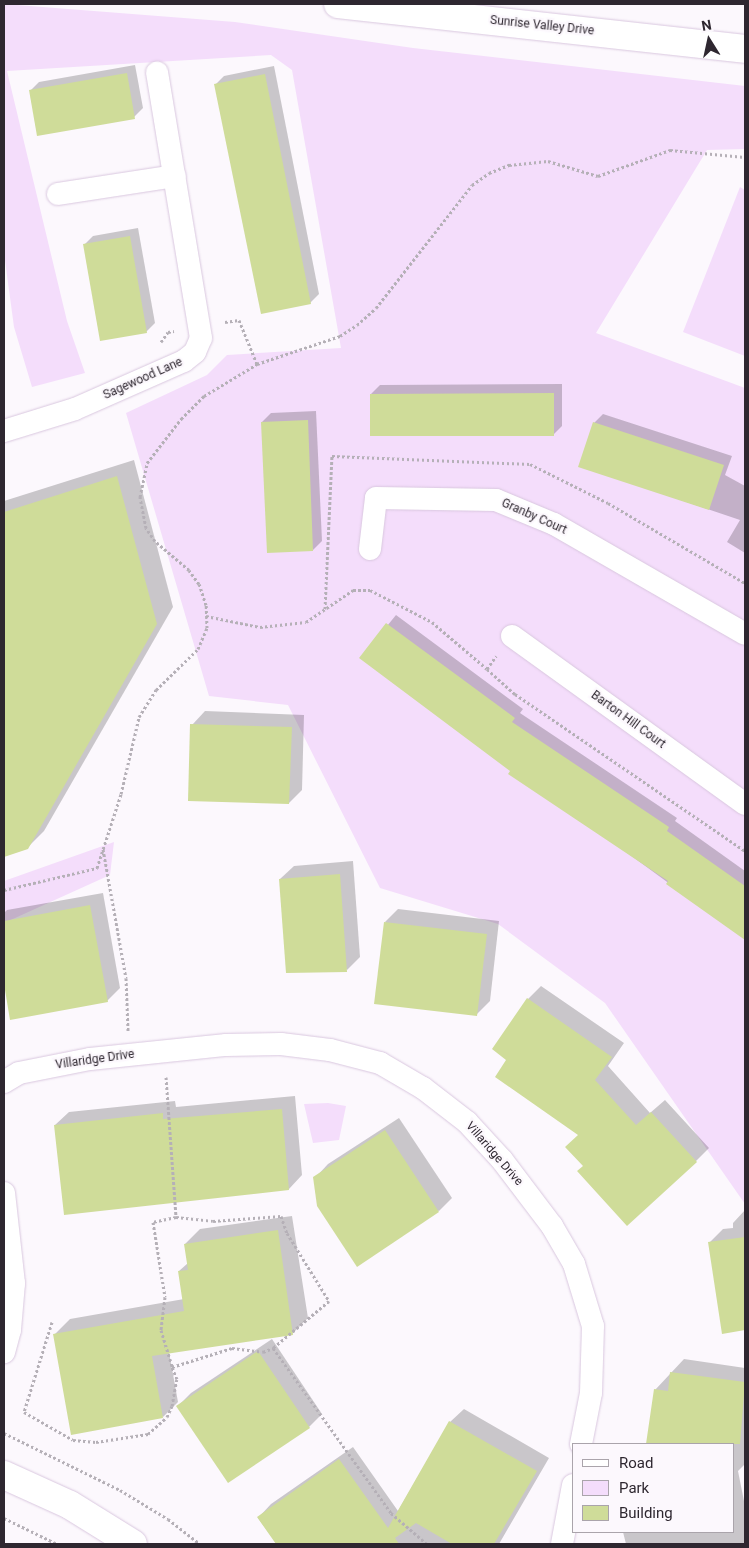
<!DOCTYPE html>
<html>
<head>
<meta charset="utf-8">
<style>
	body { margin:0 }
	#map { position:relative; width:749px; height:1548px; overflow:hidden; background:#fcf8fd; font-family:Roboto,sans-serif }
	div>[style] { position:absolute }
	.green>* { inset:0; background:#f4ddfb }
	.shadow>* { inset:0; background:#0003 }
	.building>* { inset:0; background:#cfdc99 }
	.path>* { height:3px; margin-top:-1.5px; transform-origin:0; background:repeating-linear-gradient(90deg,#b5b0b7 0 2.5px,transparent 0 5px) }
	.roads { filter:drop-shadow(0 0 1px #d9c7df) drop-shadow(0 0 1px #d9c7df) }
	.street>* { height:22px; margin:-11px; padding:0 11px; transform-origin:11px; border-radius:11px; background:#fff }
	.secondary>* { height:28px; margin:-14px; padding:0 14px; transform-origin:14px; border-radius:14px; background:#fff }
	span { translate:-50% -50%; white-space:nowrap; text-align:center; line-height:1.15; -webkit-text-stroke:4.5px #fcf8fd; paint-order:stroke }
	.street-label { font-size:12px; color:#2e2730 }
	.frame { position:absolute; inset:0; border:5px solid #2e2730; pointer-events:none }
	.legend { position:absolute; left:572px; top:1443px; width:162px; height:90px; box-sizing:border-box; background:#fcf8fd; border:1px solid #aaa4ab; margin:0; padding:6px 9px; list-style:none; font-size:15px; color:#2e2730 }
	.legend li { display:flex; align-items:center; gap:10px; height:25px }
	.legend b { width:25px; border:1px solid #aaa4ab }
	.north { position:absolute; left:684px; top:15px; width:50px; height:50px; -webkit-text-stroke:4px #fcf8fd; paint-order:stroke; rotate:350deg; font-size:14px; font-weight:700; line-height:20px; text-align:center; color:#2e2730 }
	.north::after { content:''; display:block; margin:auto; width:18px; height:22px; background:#2e2730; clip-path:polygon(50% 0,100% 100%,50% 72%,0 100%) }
</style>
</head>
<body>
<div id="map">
	<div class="green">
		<i style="clip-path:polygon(4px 4px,235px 22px,413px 48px,745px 86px,745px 149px,707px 150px,596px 333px,745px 388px,745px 1204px,605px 1003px,498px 924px,380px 888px,288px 705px,209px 696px,126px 413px,207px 375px,227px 355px,341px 348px,292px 70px,271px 55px,7px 71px,67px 321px,85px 373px,32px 387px,14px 327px,4px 253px)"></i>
		<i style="clip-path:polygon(740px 187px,745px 190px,745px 356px,683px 332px)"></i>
		<i style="clip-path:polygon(114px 842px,110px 875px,4px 923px,4px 881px)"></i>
		<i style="clip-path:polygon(328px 1103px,346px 1106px,339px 1140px,313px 1143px,304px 1104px)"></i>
	</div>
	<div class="shadow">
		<i style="clip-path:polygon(135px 65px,143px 108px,134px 117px,30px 91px,39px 82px)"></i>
		<i style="clip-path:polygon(274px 66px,319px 294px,310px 303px,215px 85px,224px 76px)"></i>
		<i style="clip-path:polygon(138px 228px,155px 323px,146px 332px,84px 245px,93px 236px)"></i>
		<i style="clip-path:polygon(562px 384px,562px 426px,553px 435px,371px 394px,380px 385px)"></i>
		<i style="clip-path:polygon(316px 411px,322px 541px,313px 550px,262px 422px,271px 413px)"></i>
		<i style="clip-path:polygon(603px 414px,732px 456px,725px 475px,745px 486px,745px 553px,727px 542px,740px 520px,580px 466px,594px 423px)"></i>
		<i style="clip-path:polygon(134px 460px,173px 607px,44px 831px,27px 848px,4px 855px,4px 501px)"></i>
		<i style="clip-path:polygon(396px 615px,523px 709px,520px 713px,677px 818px,675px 821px,745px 871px,745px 939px,361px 658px)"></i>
		<i style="clip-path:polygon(205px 711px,304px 715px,302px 790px,289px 803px,192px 725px)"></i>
		<i style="clip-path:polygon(353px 861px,360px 957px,347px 970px,280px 879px,294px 866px)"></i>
		<i style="clip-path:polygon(103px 893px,120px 988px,107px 1001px,11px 1018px,4px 977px,4px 913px,7px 910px)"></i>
		<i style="clip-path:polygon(398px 909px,499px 921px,490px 1001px,477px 1014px,385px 922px)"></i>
		<i style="clip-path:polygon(541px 986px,624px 1043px,608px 1066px,650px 1113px,665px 1100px,709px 1148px,696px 1161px,584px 1166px,579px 1134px,508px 1059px,528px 999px)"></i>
		<i style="clip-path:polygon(295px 1096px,302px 1175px,289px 1189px,55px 1125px,69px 1112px,175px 1101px,176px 1107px)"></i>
		<i style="clip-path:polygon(399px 1118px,452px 1198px,439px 1211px,315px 1178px,328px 1164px)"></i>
		<i style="clip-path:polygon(745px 1210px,745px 1329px,723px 1332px,710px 1242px,723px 1229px,733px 1228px,733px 1223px)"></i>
		<i style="clip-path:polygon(292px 1216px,308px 1318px,292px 1334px,169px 1352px,178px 1402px,163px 1417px,55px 1334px,70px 1319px,184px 1299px,179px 1271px,188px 1263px,185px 1244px,200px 1229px)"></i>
		<i style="clip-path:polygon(272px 1339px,322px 1414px,309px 1427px,178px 1406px,191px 1393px)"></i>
		<i style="clip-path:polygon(684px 1359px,745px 1368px,745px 1464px,738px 1471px,745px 1506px,745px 1544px,626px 1544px,623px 1532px,733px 1532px,733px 1444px,647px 1444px,655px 1390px)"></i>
		<i style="clip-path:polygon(464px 1409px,549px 1458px,499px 1544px,277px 1544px,258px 1518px,271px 1504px,353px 1447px,398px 1511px,450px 1422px)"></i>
	</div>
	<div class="building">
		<i style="clip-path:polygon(127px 73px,135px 119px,37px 136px,29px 90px)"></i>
		<i style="clip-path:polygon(265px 74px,311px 304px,261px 314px,214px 84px)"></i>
		<i style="clip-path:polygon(130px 236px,147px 333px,100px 341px,83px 244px)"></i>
		<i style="clip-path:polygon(554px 393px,554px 436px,370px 436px,370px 394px)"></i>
		<i style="clip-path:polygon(308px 420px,313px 551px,267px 553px,261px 422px)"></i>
		<i style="clip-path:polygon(593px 422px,724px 465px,709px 510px,578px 467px)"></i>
		<i style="clip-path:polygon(117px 476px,157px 624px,28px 849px,4px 857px,4px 512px)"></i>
		<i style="clip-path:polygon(386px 623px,515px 718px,512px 722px,669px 827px,667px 831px,745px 886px,745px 940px,666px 884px,668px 881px,508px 774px,510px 771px,359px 658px)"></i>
		<i style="clip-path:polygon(190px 724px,292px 727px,289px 804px,188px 801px)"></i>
		<i style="clip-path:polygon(340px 874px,347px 972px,286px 973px,279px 879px)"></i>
		<i style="clip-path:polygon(90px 905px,108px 1002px,10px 1020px,4px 984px,4px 921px)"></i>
		<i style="clip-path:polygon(384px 922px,487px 934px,477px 1016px,374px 1004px)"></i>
		<i style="clip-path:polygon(527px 998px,612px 1057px,595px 1080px,636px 1125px,651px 1112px,697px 1162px,627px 1226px,577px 1171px,583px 1166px,565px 1147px,578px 1135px,495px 1077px,506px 1060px,492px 1049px)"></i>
		<i style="clip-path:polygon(282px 1109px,289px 1190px,64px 1215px,54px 1125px,163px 1113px,163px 1119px)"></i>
		<i style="clip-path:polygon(385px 1130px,439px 1212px,357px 1267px,317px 1206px,313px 1177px)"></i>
		<i style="clip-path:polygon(278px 1230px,293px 1335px,152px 1356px,163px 1418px,71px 1435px,53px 1334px,184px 1311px,178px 1271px,188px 1270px,184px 1244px)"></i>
		<i style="clip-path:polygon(745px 1237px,745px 1330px,722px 1334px,708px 1242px)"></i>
		<i style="clip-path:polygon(258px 1351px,310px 1428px,228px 1483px,176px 1406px)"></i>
		<i style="clip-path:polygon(670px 1372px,745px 1382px,740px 1444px,646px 1444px,654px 1389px,668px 1391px)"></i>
		<i style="clip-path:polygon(449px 1421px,537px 1471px,494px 1544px,452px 1544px,416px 1523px,395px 1538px,399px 1544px,276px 1544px,257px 1517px,339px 1459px,388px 1528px)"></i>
	</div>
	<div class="path">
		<i style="left:225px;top:322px;width:14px;rotate:-8deg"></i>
		<i style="left:239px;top:320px;width:48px;rotate:67.8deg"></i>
		<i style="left:161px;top:342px;width:12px;rotate:-55deg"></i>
		<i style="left:168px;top:332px;width:6px;rotate:-9deg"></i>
		<i style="left:325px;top:609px;width:153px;rotate:-87.4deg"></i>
		<i style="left:332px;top:456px;width:198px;rotate:2.3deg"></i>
		<i style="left:530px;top:464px;width:87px;rotate:26.6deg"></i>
		<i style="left:608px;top:503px;width:159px;rotate:30.3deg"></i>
		<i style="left:206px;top:616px;width:55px;rotate:11.5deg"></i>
		<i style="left:260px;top:627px;width:46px;rotate:-6.2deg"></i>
		<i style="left:306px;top:622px;width:57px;rotate:-34.2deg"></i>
		<i style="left:353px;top:590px;width:17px"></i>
		<i style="left:370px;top:590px;width:70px;rotate:27.3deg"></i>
		<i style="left:432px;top:622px;width:72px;rotate:40.5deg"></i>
		<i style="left:487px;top:669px;width:16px;rotate:-55deg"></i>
		<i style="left:487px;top:669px;width:38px;rotate:42deg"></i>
		<i style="left:515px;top:694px;width:278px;rotate:34.3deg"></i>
		<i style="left:103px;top:849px;width:131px;rotate:79.9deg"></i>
		<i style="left:126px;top:978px;width:53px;rotate:87.8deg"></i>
		<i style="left:4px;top:890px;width:96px;rotate:-13.3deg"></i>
		<i style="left:97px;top:868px;width:78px;rotate:-72deg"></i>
		<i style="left:121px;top:794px;width:79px;rotate:-76.8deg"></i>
		<i style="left:139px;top:717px;width:32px;rotate:-58deg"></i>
		<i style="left:156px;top:690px;width:59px;rotate:-44.3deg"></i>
		<i style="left:198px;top:649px;width:23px;rotate:-67deg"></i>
		<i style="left:207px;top:628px;width:23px;rotate:-92deg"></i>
		<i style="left:206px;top:605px;width:22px;rotate:-108deg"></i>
		<i style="left:199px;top:584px;width:17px;rotate:-126deg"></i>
		<i style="left:189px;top:570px;width:45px;rotate:-139.5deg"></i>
		<i style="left:155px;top:541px;width:16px;rotate:-125deg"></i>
		<i style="left:146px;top:528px;width:32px;rotate:-101deg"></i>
		<i style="left:140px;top:497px;width:35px;rotate:-78deg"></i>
		<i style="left:147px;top:463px;width:56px;rotate:-52.3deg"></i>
		<i style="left:181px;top:419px;width:33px;rotate:-45deg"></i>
		<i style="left:204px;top:396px;width:62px;rotate:-31.1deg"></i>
		<i style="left:257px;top:364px;width:88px;rotate:-18.6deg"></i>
		<i style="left:340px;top:336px;width:20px;rotate:-33deg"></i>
		<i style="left:357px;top:325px;width:25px;rotate:-42deg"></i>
		<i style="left:376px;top:308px;width:156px;rotate:-52deg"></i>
		<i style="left:472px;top:185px;width:21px;rotate:-35deg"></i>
		<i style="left:489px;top:173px;width:22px;rotate:-22deg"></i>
		<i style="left:509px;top:165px;width:39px;rotate:-6deg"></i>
		<i style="left:548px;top:161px;width:52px;rotate:16.7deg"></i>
		<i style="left:598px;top:176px;width:77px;rotate:-19.9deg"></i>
		<i style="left:670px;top:150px;width:75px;rotate:5.3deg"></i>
		<i style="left:166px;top:1077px;width:140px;rotate:85.9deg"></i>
		<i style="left:176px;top:1217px;width:37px;rotate:6deg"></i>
		<i style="left:213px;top:1221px;width:68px;rotate:-4.2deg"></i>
		<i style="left:281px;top:1216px;width:18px;rotate:71deg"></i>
		<i style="left:287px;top:1233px;width:80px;rotate:58.3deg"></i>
		<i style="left:329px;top:1301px;width:73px;rotate:140deg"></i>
		<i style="left:273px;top:1348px;width:203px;rotate:54.4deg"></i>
		<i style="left:391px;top:1513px;width:48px;rotate:40.7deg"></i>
		<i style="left:176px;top:1217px;width:24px;rotate:168deg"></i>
		<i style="left:153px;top:1222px;width:76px;rotate:80.9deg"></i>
		<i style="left:165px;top:1297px;width:33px;rotate:97deg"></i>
		<i style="left:161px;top:1330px;width:39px;rotate:73deg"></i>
		<i style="left:172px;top:1367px;width:63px;rotate:-17.6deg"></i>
		<i style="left:232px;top:1348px;width:31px;rotate:7deg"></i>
		<i style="left:263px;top:1352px;width:11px;rotate:-22deg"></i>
		<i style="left:52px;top:1322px;width:94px;rotate:107.3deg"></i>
		<i style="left:24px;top:1412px;width:56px;rotate:29.7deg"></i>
		<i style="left:73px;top:1440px;width:23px;rotate:5deg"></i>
		<i style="left:96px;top:1442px;width:53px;rotate:-8.7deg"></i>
		<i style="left:148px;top:1434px;width:25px;rotate:-42deg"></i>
		<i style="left:167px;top:1417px;width:12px;rotate:-66deg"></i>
		<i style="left:172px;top:1406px;width:27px;rotate:-80deg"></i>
		<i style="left:177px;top:1379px;width:13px;rotate:-113deg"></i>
		<i style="left:4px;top:1433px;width:129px;rotate:26.2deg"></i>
		<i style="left:120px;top:1490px;width:56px;rotate:31.1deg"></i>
		<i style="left:168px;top:1519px;width:41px;rotate:38deg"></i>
		<i style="left:4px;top:1518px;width:59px;rotate:26.1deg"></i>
	</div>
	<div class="roads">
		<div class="street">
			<i style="left:58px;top:194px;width:118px;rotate:-8.7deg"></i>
			<i style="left:4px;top:431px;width:74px;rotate:-17.2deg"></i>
			<i style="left:75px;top:409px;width:119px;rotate:-23.8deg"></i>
			<i style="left:184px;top:361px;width:14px;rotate:-39deg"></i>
			<i style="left:195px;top:352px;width:15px;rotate:-67deg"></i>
			<i style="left:201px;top:338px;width:269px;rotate:-99.4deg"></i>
			<i style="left:370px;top:549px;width:51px;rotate:-83.3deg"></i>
			<i style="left:376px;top:498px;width:120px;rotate:1deg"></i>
			<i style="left:496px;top:500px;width:63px;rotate:22.5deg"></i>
			<i style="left:554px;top:524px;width:220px;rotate:29.9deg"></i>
			<i style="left:512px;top:636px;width:287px;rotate:35.8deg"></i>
			<i style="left:4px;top:1082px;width:17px;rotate:-31deg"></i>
			<i style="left:19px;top:1073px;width:72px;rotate:-11.2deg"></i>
			<i style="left:90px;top:1059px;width:137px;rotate:-5.9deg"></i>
			<i style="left:226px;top:1045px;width:55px;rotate:-1deg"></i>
			<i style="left:281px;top:1044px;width:49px;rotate:7deg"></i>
			<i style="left:330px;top:1050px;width:52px;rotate:14.6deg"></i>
			<i style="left:380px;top:1063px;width:50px;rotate:30.2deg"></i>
			<i style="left:423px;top:1088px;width:56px;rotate:37.7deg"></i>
			<i style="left:467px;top:1122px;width:52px;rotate:47.4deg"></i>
			<i style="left:502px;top:1160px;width:83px;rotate:52.9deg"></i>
			<i style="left:552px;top:1226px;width:44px;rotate:59.9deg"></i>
			<i style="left:574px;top:1264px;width:65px;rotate:73deg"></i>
			<i style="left:593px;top:1326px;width:67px;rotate:91.7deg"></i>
			<i style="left:591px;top:1393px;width:52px;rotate:101.1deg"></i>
			<i style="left:4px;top:1193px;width:91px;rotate:83.7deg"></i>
			<i style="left:14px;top:1283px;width:47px;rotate:94.9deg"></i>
			<i style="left:10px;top:1330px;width:23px;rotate:105deg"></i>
			<i style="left:562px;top:1544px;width:60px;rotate:-79.4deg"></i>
		</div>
		<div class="secondary">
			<i style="left:338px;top:4px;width:409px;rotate:6.3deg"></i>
			<i style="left:4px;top:1475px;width:72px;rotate:24.4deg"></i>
			<i style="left:70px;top:1505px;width:74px;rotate:31.8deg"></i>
		</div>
	</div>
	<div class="street-label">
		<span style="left:542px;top:26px;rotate:6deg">Sunrise Valley Drive</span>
		<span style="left:143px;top:379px;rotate:-24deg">Sagewood Lane</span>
		<span style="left:534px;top:517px;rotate:24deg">Granby Court</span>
		<span style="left:628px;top:720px;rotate:36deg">Barton Hill Court</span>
		<span style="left:95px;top:1060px;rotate:-8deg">Villaridge Drive</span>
		<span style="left:494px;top:1154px;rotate:49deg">Villaridge Drive</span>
	</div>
	<div class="frame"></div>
	<ul class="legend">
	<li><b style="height:6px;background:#fff"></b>Road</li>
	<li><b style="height:14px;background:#f4ddfb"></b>Park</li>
	<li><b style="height:14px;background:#cfdc99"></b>Building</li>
	</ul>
	<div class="north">N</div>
</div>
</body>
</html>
